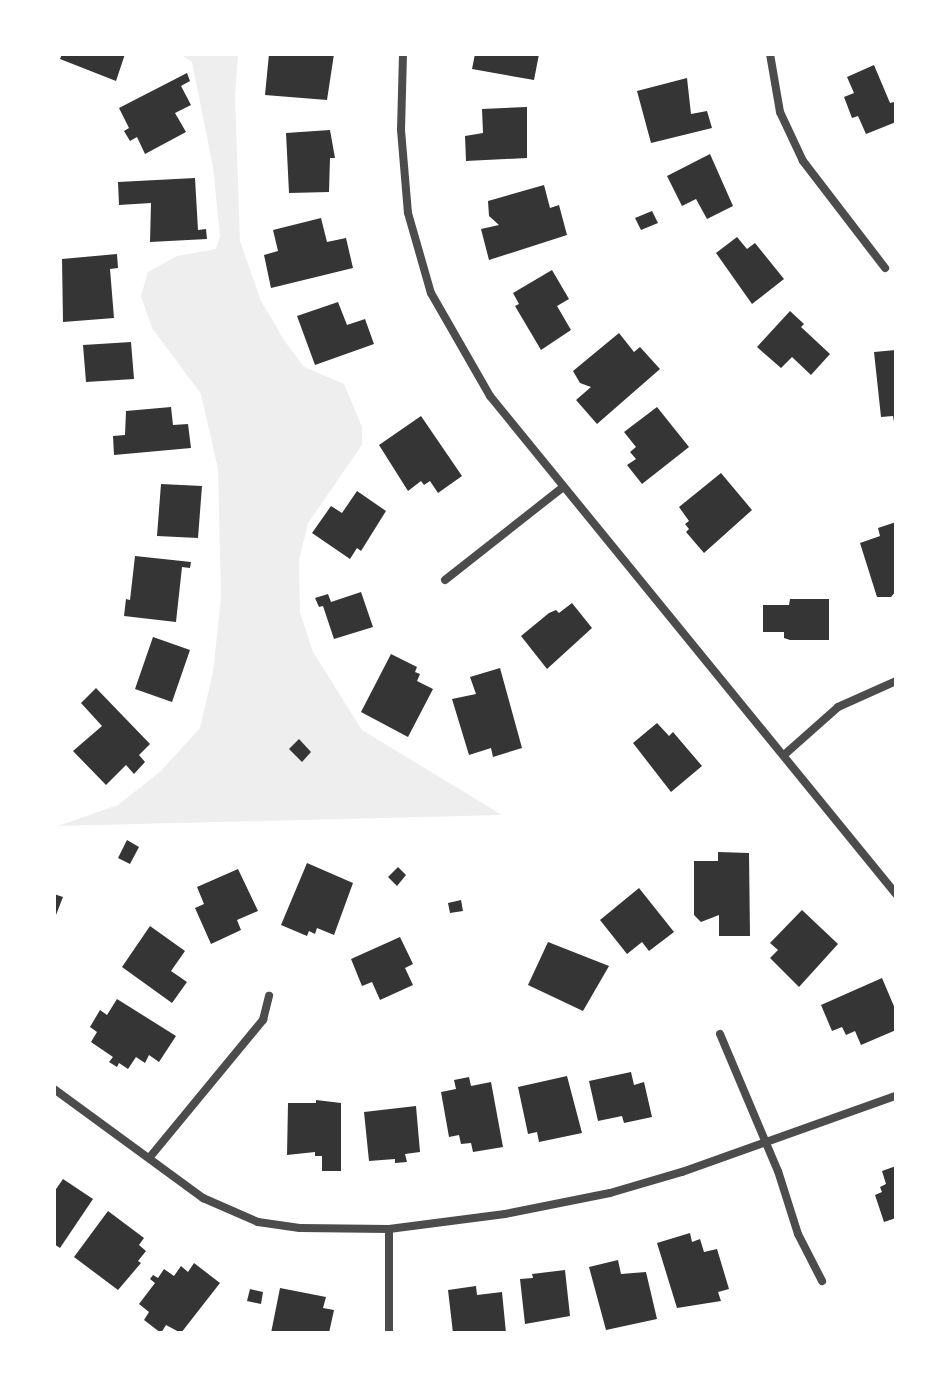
<!DOCTYPE html>
<html>
<head>
<meta charset="utf-8">
<style>
	body { margin:0 }
	#map { position:relative; width:950px; height:1387px; overflow:hidden; background:#fff; font-family:Quicksand,sans-serif }
	div>[style] { position:absolute }
	.green>* { inset:0; background:#eee }
	.building>* { inset:0; background:#353535 }
	.minor>* { height:8px; margin:-4px; padding:0 4px; transform-origin:4px; border-radius:4px; background:#4c4c4c }
	span { translate:-50% -50%; white-space:nowrap; text-align:center; line-height:1.15; -webkit-text-stroke:7px #fff; paint-order:stroke }
	.frame { position:absolute; inset:0; border:56px solid #fff; pointer-events:none }
</style>
</head>
<body>
<div id="map">
	<div class="green">
		<i style="clip-path:polygon(180px 54px,238px 54px,235px 95px,240px 241px,261px 301px,284px 340px,304px 367px,344px 384px,362px 427px,362px 445px,308px 523px,299px 560px,300px 612px,313px 652px,362px 730px,502px 815px,58px 826px,118px 805px,161px 771px,200px 728px,213px 672px,221px 598px,218px 469px,201px 394px,152px 328px,141px 296px,148px 272px,177px 256px,216px 249px,220px 236px,213px 167px,192px 62px)"></i>
	</div>
	<div class="building">
		<i style="clip-path:polygon(62px 54px,125px 54px,116px 81px,60px 59px)"></i>
		<i style="clip-path:polygon(269px 54px,334px 54px,327px 100px,265px 95px)"></i>
		<i style="clip-path:polygon(475px 54px,539px 54px,534px 80px,472px 69px)"></i>
		<i style="clip-path:polygon(874px 65px,890px 103px,894px 102px,896px 105px,896px 122px,866px 134px,858px 116px,852px 118px,844px 97px,854px 93px,847px 77px)"></i>
		<i style="clip-path:polygon(187px 73px,190px 81px,181px 86px,191px 105px,175px 113px,186px 132px,145px 154px,137px 137px,130px 141px,124px 131px,129px 128px,119px 108px)"></i>
		<i style="clip-path:polygon(687px 78px,691px 114px,707px 111px,712px 128px,651px 143px,637px 91px)"></i>
		<i style="clip-path:polygon(527px 107px,527px 158px,466px 161px,465px 136px,483px 133px,482px 109px)"></i>
		<i style="clip-path:polygon(330px 130px,335px 158px,330px 158px,329px 192px,289px 193px,286px 133px)"></i>
		<i style="clip-path:polygon(710px 154px,733px 206px,707px 219px,696px 199px,682px 206px,667px 176px)"></i>
		<i style="clip-path:polygon(195px 178px,198px 230px,206px 229px,207px 239px,150px 242px,151px 203px,119px 205px,118px 182px)"></i>
		<i style="clip-path:polygon(544px 185px,550px 208px,559px 205px,567px 235px,489px 260px,481px 229px,499px 225px,489px 216px,488px 201px)"></i>
		<i style="clip-path:polygon(652px 211px,658px 223px,641px 230px,635px 218px)"></i>
		<i style="clip-path:polygon(321px 218px,327px 242px,346px 238px,353px 268px,271px 288px,264px 255px,278px 251px,273px 230px)"></i>
		<i style="clip-path:polygon(737px 237px,747px 249px,755px 243px,784px 279px,752px 304px,716px 253px)"></i>
		<i style="clip-path:polygon(117px 254px,118px 268px,110px 269px,114px 318px,63px 322px,62px 259px)"></i>
		<i style="clip-path:polygon(552px 270px,569px 299px,557px 306px,571px 330px,541px 350px,515px 306px,519px 304px,513px 293px)"></i>
		<i style="clip-path:polygon(338px 302px,347px 325px,365px 319px,374px 344px,315px 365px,297px 316px)"></i>
		<i style="clip-path:polygon(790px 311px,804px 324px,801px 327px,830px 354px,811px 375px,792px 357px,781px 368px,757px 347px)"></i>
		<i style="clip-path:polygon(619px 333px,634px 352px,640px 347px,660px 369px,597px 424px,576px 400px,591px 387px,580px 383px,573px 371px)"></i>
		<i style="clip-path:polygon(131px 342px,134px 379px,86px 382px,83px 345px)"></i>
		<i style="clip-path:polygon(896px 350px,896px 422px,894px 422px,893px 416px,881px 417px,874px 352px)"></i>
		<i style="clip-path:polygon(171px 407px,173px 425px,188px 424px,191px 448px,114px 455px,113px 436px,125px 435px,126px 411px)"></i>
		<i style="clip-path:polygon(657px 407px,689px 447px,642px 484px,627px 465px,636px 459px,630px 452px,636px 447px,624px 432px)"></i>
		<i style="clip-path:polygon(421px 416px,462px 476px,438px 493px,430px 481px,424px 485px,421px 481px,408px 491px,379px 445px)"></i>
		<i style="clip-path:polygon(721px 473px,752px 510px,704px 553px,686px 532px,689px 529px,685px 524px,689px 521px,679px 507px)"></i>
		<i style="clip-path:polygon(161px 484px,202px 486px,198px 538px,157px 536px)"></i>
		<i style="clip-path:polygon(357px 491px,386px 511px,361px 551px,357px 548px,350px 559px,312px 533px,331px 506px,342px 513px)"></i>
		<i style="clip-path:polygon(896px 522px,896px 591px,891px 597px,877px 597px,860px 543px,880px 536px,878px 528px)"></i>
		<i style="clip-path:polygon(135px 556px,191px 562px,190px 568px,182px 567px,176px 622px,124px 616px,126px 599px,130px 600px)"></i>
		<i style="clip-path:polygon(361px 592px,373px 627px,334px 639px,323px 606px,319px 607px,315px 598px,328px 594px,331px 602px)"></i>
		<i style="clip-path:polygon(790px 599px,829px 599px,829px 640px,790px 640px,784px 638px,784px 632px,763px 632px,763px 605px,789px 605px)"></i>
		<i style="clip-path:polygon(572px 603px,592px 628px,547px 669px,521px 636px,549px 613px,556px 610px,559px 613px)"></i>
		<i style="clip-path:polygon(153px 637px,190px 650px,172px 702px,135px 689px)"></i>
		<i style="clip-path:polygon(391px 654px,417px 667px,415px 672px,420px 674px,417px 681px,433px 689px,408px 737px,361px 712px)"></i>
		<i style="clip-path:polygon(500px 668px,522px 748px,493px 757px,491px 748px,469px 755px,452px 699px,476px 694px,470px 677px)"></i>
		<i style="clip-path:polygon(96px 688px,150px 744px,139px 755px,145px 762px,134px 774px,126px 765px,106px 785px,73px 751px,102px 726px,81px 703px)"></i>
		<i style="clip-path:polygon(657px 723px,669px 736px,673px 732px,702px 766px,671px 792px,633px 743px)"></i>
		<i style="clip-path:polygon(299px 739px,311px 752px,302px 762px,289px 749px)"></i>
		<i style="clip-path:polygon(127px 840px,139px 847px,130px 864px,118px 858px)"></i>
		<i style="clip-path:polygon(718px 852px,749px 853px,750px 936px,719px 936px,719px 915px,701px 922px,694px 915px,694px 861px,718px 861px)"></i>
		<i style="clip-path:polygon(307px 863px,353px 883px,334px 935px,317px 928px,315px 934px,309px 931px,307px 936px,281px 925px)"></i>
		<i style="clip-path:polygon(398px 867px,406px 875px,397px 886px,388px 877px)"></i>
		<i style="clip-path:polygon(238px 869px,258px 911px,237px 920px,241px 930px,211px 944px,195px 908px,204px 904px,197px 887px)"></i>
		<i style="clip-path:polygon(639px 888px,674px 932px,649px 951px,642px 942px,627px 954px,600px 920px)"></i>
		<i style="clip-path:polygon(54px 894px,63px 897px,54px 920px)"></i>
		<i style="clip-path:polygon(461px 900px,463px 911px,450px 913px,448px 903px)"></i>
		<i style="clip-path:polygon(802px 910px,838px 944px,799px 987px,770px 958px,778px 950px,770px 943px)"></i>
		<i style="clip-path:polygon(150px 926px,185px 951px,171px 971px,187px 982px,172px 1003px,122px 967px)"></i>
		<i style="clip-path:polygon(400px 937px,413px 964px,405px 968px,413px 985px,380px 1000px,372px 982px,362px 986px,351px 959px)"></i>
		<i style="clip-path:polygon(548px 942px,609px 966px,583px 1011px,528px 985px)"></i>
		<i style="clip-path:polygon(882px 978px,896px 1011px,896px 1030px,861px 1045px,855px 1031px,846px 1035px,842px 1027px,832px 1031px,821px 1005px)"></i>
		<i style="clip-path:polygon(117px 999px,176px 1036px,159px 1062px,149px 1055px,145px 1063px,136px 1057px,128px 1069px,119px 1063px,117px 1067px,109px 1062px,113px 1057px,91px 1042px,97px 1032px,90px 1027px,100px 1010px,107px 1015px)"></i>
		<i style="clip-path:polygon(631px 1072px,634px 1085px,644px 1082px,652px 1117px,624px 1123px,622px 1116px,598px 1121px,589px 1081px)"></i>
		<i style="clip-path:polygon(567px 1076px,582px 1133px,539px 1142px,537px 1132px,528px 1134px,518px 1087px)"></i>
		<i style="clip-path:polygon(469px 1077px,471px 1086px,491px 1082px,503px 1147px,473px 1152px,471px 1143px,461px 1144px,459px 1135px,449px 1137px,441px 1092px,456px 1089px,454px 1080px)"></i>
		<i style="clip-path:polygon(316px 1100px,341px 1103px,341px 1171px,322px 1171px,322px 1156px,315px 1156px,315px 1152px,287px 1155px,288px 1103px,316px 1103px)"></i>
		<i style="clip-path:polygon(416px 1106px,420px 1152px,405px 1154px,407px 1162px,395px 1163px,395px 1159px,369px 1161px,364px 1112px)"></i>
		<i style="clip-path:polygon(896px 1166px,896px 1218px,884px 1222px,875px 1195px,882px 1192px,880px 1187px,886px 1184px,882px 1171px)"></i>
		<i style="clip-path:polygon(63px 1179px,93px 1199px,60px 1248px,54px 1244px,54px 1192px)"></i>
		<i style="clip-path:polygon(108px 1211px,144px 1238px,139px 1245px,146px 1251px,138px 1261px,141px 1263px,118px 1290px,74px 1257px)"></i>
		<i style="clip-path:polygon(690px 1233px,692px 1242px,700px 1239px,704px 1252px,717px 1249px,729px 1289px,718px 1292px,721px 1301px,677px 1308px,657px 1243px)"></i>
		<i style="clip-path:polygon(618px 1260px,621px 1274px,646px 1272px,657px 1319px,606px 1330px,589px 1267px)"></i>
		<i style="clip-path:polygon(194px 1263px,220px 1283px,181px 1333px,166px 1325px,161px 1333px,144px 1320px,149px 1312px,139px 1304px,155px 1283px,150px 1279px,153px 1275px,158px 1278px,164px 1269px,174px 1276px,181px 1266px,188px 1272px)"></i>
		<i style="clip-path:polygon(565px 1270px,570px 1316px,525px 1324px,520px 1279px,533px 1278px,532px 1274px)"></i>
		<i style="clip-path:polygon(476px 1286px,477px 1295px,502px 1292px,506px 1333px,453px 1333px,448px 1290px)"></i>
		<i style="clip-path:polygon(280px 1288px,326px 1297px,323px 1308px,334px 1310px,329px 1333px,271px 1333px)"></i>
		<i style="clip-path:polygon(250px 1289px,263px 1292px,261px 1304px,247px 1301px)"></i>
	</div>
	<div class="minor">
		<i style="left:403px;top:54px;width:76px;rotate:91.5deg"></i>
		<i style="left:401px;top:130px;width:83px;rotate:85.2deg"></i>
		<i style="left:408px;top:213px;width:83px;rotate:74deg"></i>
		<i style="left:431px;top:293px;width:119px;rotate:60.2deg"></i>
		<i style="left:490px;top:396px;width:643px;rotate:50.81deg"></i>
		<i style="left:770px;top:54px;width:59px;rotate:80.2deg"></i>
		<i style="left:780px;top:112px;width:54px;rotate:64.9deg"></i>
		<i style="left:803px;top:161px;width:135px;rotate:52.5deg"></i>
		<i style="left:445px;top:580px;width:150px;rotate:-38.2deg"></i>
		<i style="left:784px;top:755px;width:72px;rotate:-41.6deg"></i>
		<i style="left:838px;top:707px;width:64px;rotate:-24.1deg"></i>
		<i style="left:720px;top:1034px;width:149px;rotate:67.1deg"></i>
		<i style="left:778px;top:1171px;width:66px;rotate:72.4deg"></i>
		<i style="left:798px;top:1234px;width:53px;rotate:62.9deg"></i>
		<i style="left:54px;top:1089px;width:185px;rotate:36.2deg"></i>
		<i style="left:203px;top:1198px;width:60px;rotate:23.6deg"></i>
		<i style="left:258px;top:1222px;width:42px;rotate:8.1deg"></i>
		<i style="left:300px;top:1228px;width:89px;rotate:0.6deg"></i>
		<i style="left:389px;top:1229px;width:117px;rotate:-7.4deg"></i>
		<i style="left:505px;top:1214px;width:107px;rotate:-11.3deg"></i>
		<i style="left:610px;top:1193px;width:75px;rotate:-16.3deg"></i>
		<i style="left:682px;top:1172px;width:227px;rotate:-19.6deg"></i>
		<i style="left:150px;top:1157px;width:178px;rotate:-50.5deg"></i>
		<i style="left:263px;top:1020px;width:25px;rotate:-76deg"></i>
		<i style="left:389px;top:1333px;width:104px;rotate:-90deg"></i>
	</div>
	<div class="frame"></div>
</div>
</body>
</html>
